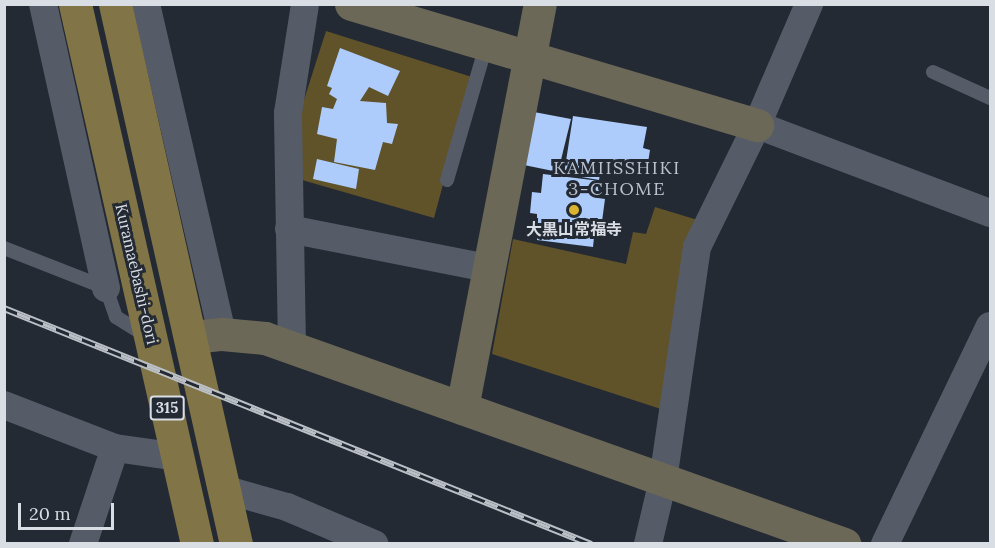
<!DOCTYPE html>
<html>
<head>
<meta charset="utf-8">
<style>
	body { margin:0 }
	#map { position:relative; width:995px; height:548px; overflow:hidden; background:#242a34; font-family:Lora,"Noto Sans JP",serif }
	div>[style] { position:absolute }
	.green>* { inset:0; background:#605229 }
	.building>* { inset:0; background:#adccfc }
	.lane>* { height:14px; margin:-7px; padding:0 7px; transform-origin:7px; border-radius:7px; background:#555c68 }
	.street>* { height:28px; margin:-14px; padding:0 14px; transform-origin:14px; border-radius:14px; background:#555c68 }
	.secondary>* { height:33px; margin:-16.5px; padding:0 16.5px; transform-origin:16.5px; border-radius:16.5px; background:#6b6857 }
	.primary>* { height:33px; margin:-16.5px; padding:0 16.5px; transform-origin:16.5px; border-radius:16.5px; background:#817446 }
	.rail>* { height:7px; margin-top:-3.5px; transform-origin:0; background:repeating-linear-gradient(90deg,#242a34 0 14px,#bbc0c7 0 28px); box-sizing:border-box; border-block:2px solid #bbc0c7 }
	.dots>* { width:16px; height:16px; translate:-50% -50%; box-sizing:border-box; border:3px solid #242a34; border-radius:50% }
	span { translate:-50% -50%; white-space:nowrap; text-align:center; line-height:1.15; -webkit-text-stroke:6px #242a34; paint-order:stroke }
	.shield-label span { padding:2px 4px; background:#242a34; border:2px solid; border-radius:4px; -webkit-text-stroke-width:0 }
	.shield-label { font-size:15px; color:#d9dde4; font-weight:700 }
	.poi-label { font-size:16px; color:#d9dde4; font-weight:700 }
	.street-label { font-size:16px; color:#d9dde4 }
	.neighbourhood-label { font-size:18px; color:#bac2cf; letter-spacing:1.5px }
	.frame { position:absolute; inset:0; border:6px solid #d9dde4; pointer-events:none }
	.scale { position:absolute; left:18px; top:503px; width:96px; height:27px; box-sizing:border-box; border:3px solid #d9dde4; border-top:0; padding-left:8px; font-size:18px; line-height:21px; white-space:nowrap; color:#d9dde4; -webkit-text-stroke:4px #242a34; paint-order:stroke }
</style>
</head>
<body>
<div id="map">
	<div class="green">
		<i style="clip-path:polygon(326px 31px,472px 77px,434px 218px,302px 180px,302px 106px)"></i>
		<i style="clip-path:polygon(655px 207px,704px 222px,664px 410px,492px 354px,513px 239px,626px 264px,633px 232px,646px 234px)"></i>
	</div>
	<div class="building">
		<i style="clip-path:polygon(340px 48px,400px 71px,388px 96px,369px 87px,360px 101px,386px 103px,387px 123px,398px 124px,392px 144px,383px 142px,375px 170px,334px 162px,337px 139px,317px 134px,322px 107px,333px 109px,337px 99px,329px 94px,332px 88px,327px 86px)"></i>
		<i style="clip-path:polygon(534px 112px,571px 119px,558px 172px,524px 165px)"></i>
		<i style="clip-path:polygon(573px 116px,647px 127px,643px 148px,650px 150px,647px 169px,602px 162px,599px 180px,564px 174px)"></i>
		<i style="clip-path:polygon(317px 159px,359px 169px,356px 189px,313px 179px)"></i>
		<i style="clip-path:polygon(543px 174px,600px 181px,598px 198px,605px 199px,601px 229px,595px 228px,593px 247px,537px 240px,537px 214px,530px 213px,532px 192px,541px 193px)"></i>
	</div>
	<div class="lane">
		<i style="left:933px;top:72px;width:63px;rotate:24.5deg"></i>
		<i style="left:447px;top:180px;width:140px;rotate:-73.8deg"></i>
		<i style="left:4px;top:248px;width:110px;rotate:21.4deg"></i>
		<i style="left:106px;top:288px;width:31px;rotate:71deg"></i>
		<i style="left:116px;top:317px;width:36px;rotate:32deg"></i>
	</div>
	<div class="street">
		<i style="left:43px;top:4px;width:291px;rotate:77.5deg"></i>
		<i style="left:146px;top:4px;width:339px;rotate:77deg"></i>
		<i style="left:757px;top:125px;width:249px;rotate:20.7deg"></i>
		<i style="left:289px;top:229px;width:202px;rotate:11.1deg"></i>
		<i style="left:292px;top:347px;width:234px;rotate:-91deg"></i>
		<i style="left:288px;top:113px;width:110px;rotate:-81.1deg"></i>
		<i style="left:4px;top:405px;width:119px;rotate:21.2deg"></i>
		<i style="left:115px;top:448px;width:65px;rotate:8deg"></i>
		<i style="left:223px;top:489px;width:66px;rotate:15.7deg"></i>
		<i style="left:287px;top:507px;width:95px;rotate:23deg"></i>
		<i style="left:83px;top:544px;width:101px;rotate:-71.6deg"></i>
		<i style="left:648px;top:544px;width:66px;rotate:-76.8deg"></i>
		<i style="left:663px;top:480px;width:235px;rotate:-81.7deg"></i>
		<i style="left:697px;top:247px;width:136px;rotate:-63.8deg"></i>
		<i style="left:757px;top:125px;width:132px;rotate:-66.7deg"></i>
		<i style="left:885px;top:544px;width:242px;rotate:-64.3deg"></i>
	</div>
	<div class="secondary">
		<i style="left:351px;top:4px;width:424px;rotate:16.6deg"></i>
		<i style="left:192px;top:337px;width:30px;rotate:-6deg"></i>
		<i style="left:222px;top:334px;width:43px;rotate:5.3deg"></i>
		<i style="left:265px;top:338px;width:615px;rotate:19.58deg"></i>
		<i style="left:462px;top:408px;width:411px;rotate:-79.1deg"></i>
	</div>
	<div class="primary">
		<i style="left:75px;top:4px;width:554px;rotate:77.27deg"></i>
		<i style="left:115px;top:4px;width:553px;rotate:77.37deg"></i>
	</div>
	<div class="rail">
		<i style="left:4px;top:308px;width:633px;rotate:21.9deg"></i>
	</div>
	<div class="dots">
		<i style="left:574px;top:210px;background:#dab333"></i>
	</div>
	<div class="shield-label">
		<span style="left:167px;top:408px">315</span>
	</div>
	<div class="poi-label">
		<span style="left:574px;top:229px">大黒山常福寺</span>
	</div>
	<div class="street-label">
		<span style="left:137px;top:274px;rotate:77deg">Kuramaebashi-dori</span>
	</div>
	<div class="neighbourhood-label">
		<span style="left:617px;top:179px">KAMIISSHIKI<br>3-CHOME</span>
	</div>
	<div class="frame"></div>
	<div class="scale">20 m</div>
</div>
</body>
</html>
